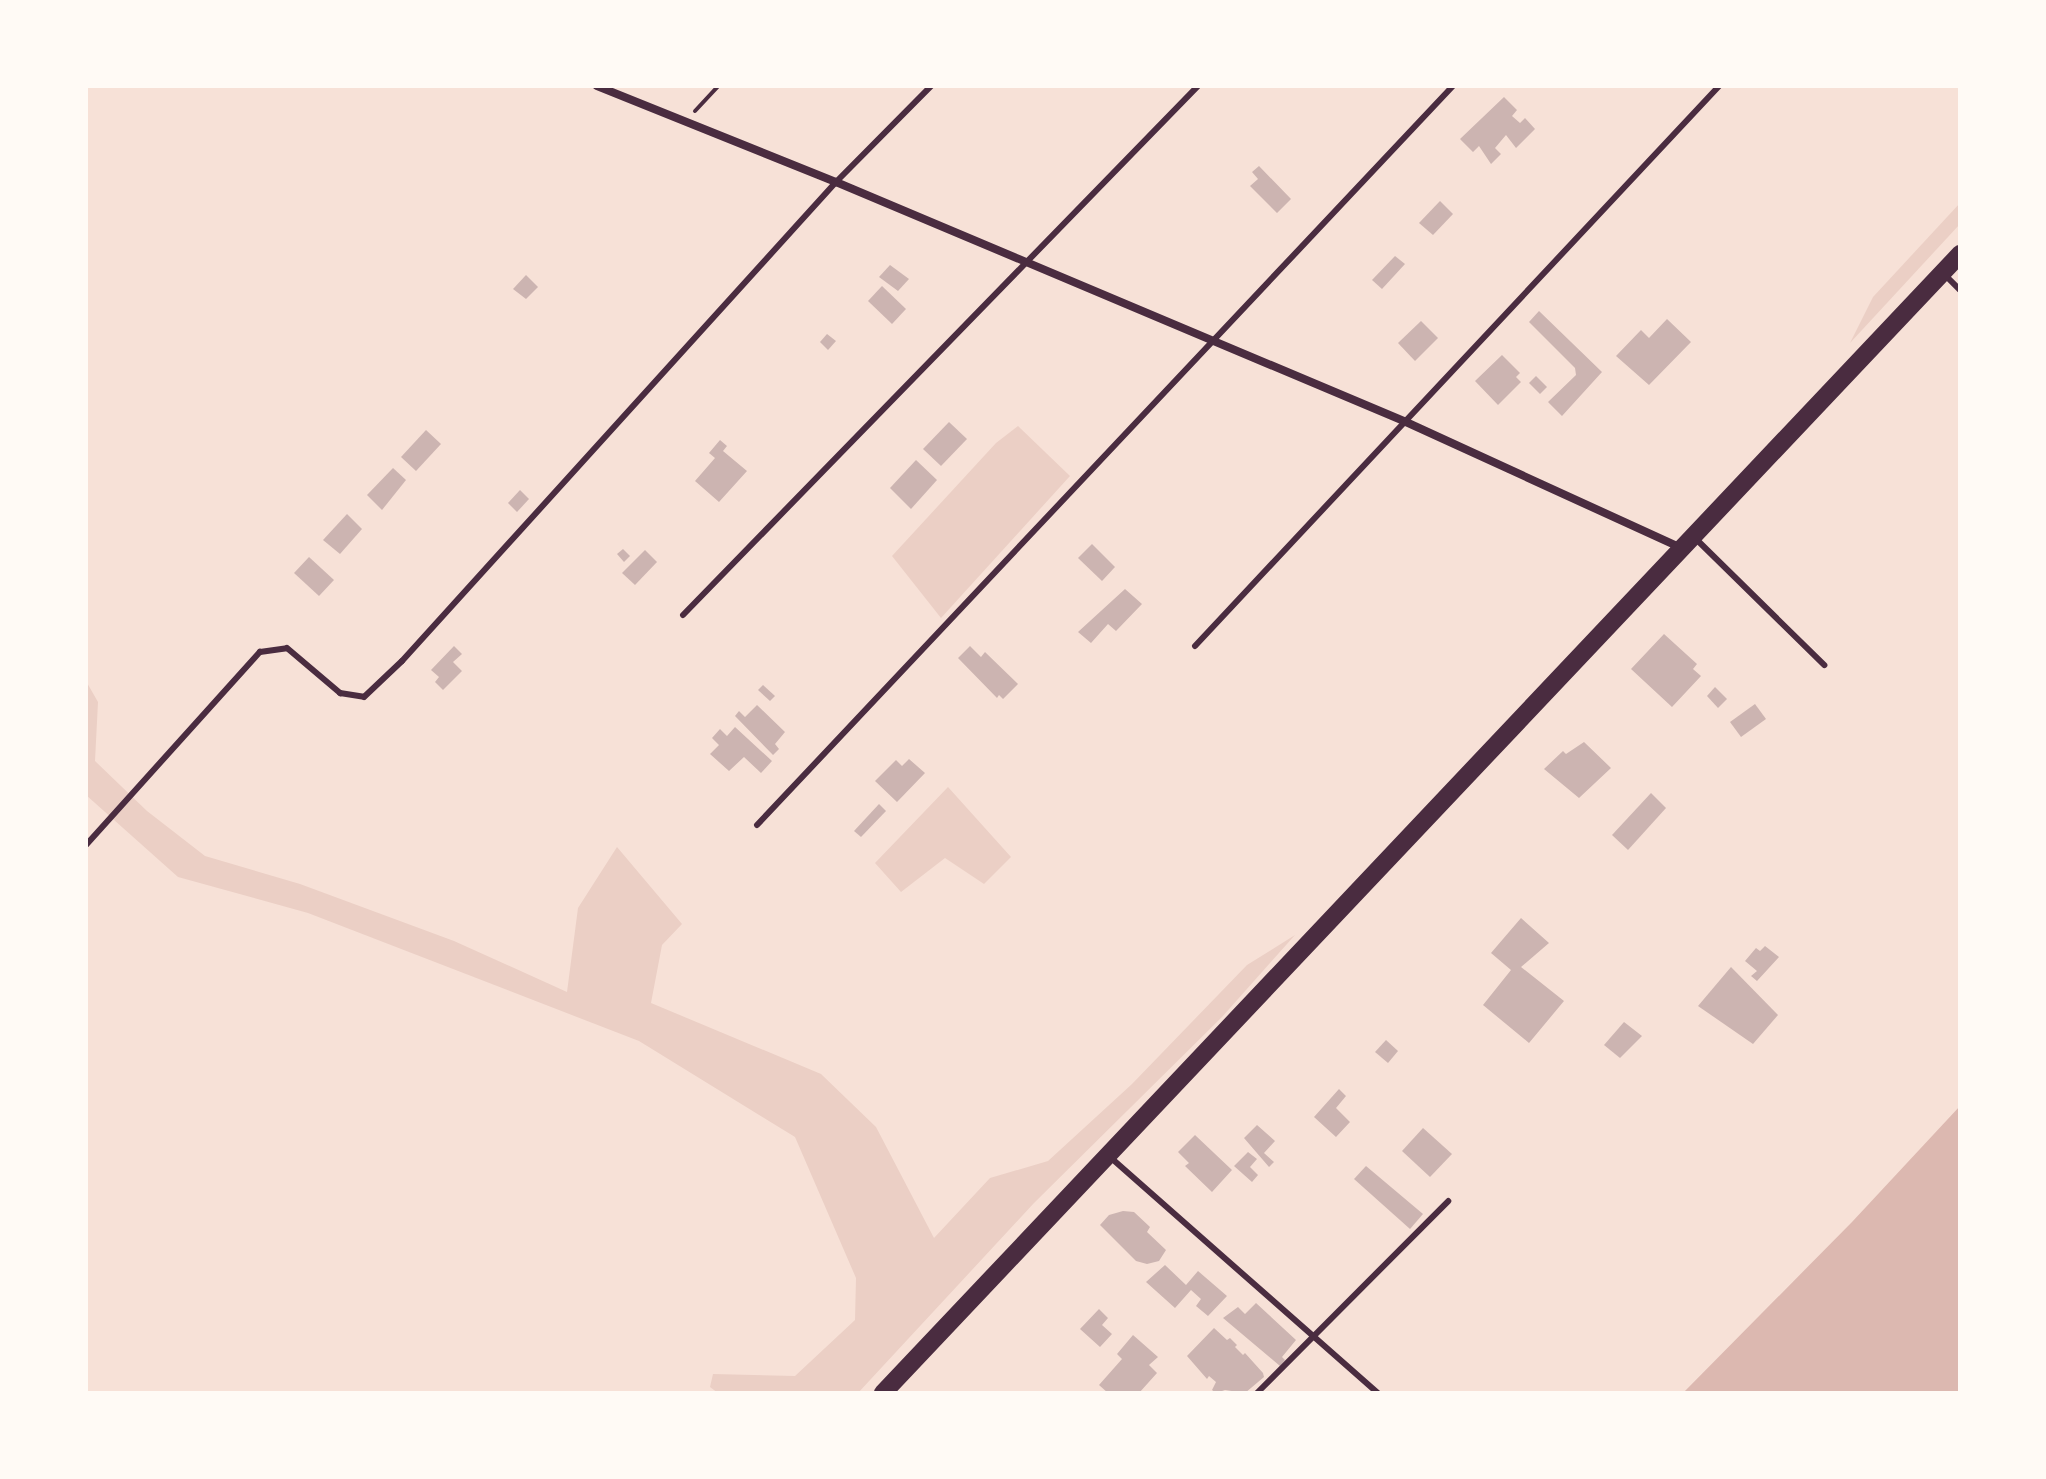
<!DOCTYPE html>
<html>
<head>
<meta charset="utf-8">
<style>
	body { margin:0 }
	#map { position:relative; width:2046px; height:1479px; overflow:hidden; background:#f7e1d7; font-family:"Varela Round",sans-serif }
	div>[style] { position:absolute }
	.green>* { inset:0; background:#ebcfc5 }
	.water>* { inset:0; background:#dcb8b0 }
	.building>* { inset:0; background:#ccb4b1 }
	.path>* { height:4px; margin:-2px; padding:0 2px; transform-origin:2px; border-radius:2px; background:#4a2c40 }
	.service>* { height:6px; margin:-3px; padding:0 3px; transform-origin:3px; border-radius:3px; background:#4a2c40 }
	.minor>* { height:8px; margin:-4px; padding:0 4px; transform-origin:4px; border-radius:4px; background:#4a2c40 }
	.primary>* { height:18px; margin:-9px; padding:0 9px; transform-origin:9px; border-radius:9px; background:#4a2c40 }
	span { translate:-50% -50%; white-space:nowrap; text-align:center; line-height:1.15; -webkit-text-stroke:6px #fffaf5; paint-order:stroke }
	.frame { position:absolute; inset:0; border:88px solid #fffaf5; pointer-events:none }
</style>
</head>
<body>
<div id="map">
	<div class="green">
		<i style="clip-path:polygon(1960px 203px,1960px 224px,1850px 343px,1873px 297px)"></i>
		<i style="clip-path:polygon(1018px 426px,1070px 476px,941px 618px,892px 556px,996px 443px)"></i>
		<i style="clip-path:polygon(86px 681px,98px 702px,95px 761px,147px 811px,205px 856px,300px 884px,454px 941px,567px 992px,578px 908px,617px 847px,682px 924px,662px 945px,651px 1003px,821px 1074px,876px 1127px,934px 1238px,990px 1178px,1048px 1161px,1132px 1084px,1247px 965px,1295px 935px,1222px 1017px,1034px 1203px,858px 1393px,718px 1393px,710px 1387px,713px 1374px,795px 1376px,855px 1320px,856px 1278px,795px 1137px,639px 1041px,308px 913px,178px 877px,86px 795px)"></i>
		<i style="clip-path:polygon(948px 787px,1011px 857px,984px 884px,945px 858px,901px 892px,875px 863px)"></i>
	</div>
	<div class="water">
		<i style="clip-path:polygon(1960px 1106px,1960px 1393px,1683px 1393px,1852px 1222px)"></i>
	</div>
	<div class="building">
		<i style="clip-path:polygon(1504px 97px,1517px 110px,1512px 116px,1520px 123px,1525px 118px,1535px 129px,1516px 148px,1506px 135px,1495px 148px,1501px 154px,1491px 164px,1479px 146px,1473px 152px,1460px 139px)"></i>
		<i style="clip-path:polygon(1259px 166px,1291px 199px,1277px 213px,1250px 186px,1258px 179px,1252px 172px)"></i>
		<i style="clip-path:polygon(1440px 201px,1453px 214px,1433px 235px,1419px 223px)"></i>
		<i style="clip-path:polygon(1395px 256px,1405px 264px,1382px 289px,1372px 280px)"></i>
		<i style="clip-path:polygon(890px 265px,909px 279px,898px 291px,879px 277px)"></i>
		<i style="clip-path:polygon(526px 275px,538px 287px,526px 299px,513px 289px)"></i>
		<i style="clip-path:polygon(882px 286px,906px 309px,892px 324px,868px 301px)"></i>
		<i style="clip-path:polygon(1539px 311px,1602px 372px,1562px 416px,1548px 402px,1576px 375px,1575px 368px,1529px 322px)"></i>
		<i style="clip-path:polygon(1667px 319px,1691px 342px,1649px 385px,1616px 356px,1641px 330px,1649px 338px)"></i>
		<i style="clip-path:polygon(1421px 321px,1438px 338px,1415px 361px,1398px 343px)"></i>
		<i style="clip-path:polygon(827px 334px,836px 341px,828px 350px,820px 342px)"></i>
		<i style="clip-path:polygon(1502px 355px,1520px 373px,1516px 377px,1521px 382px,1498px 405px,1475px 381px)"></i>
		<i style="clip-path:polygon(1536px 376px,1547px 387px,1540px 394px,1529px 383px)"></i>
		<i style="clip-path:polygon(949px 422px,967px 439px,941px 466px,923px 449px)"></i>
		<i style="clip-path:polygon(426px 430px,441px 444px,416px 471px,401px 457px)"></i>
		<i style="clip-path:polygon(720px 440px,727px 446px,723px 451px,747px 471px,719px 502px,695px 481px,715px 458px,709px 453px)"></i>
		<i style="clip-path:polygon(916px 460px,937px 480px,911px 509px,890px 488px)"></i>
		<i style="clip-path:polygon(393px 468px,406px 480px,382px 510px,367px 495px)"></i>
		<i style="clip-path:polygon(520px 490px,529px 499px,517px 512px,508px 503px)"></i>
		<i style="clip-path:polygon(347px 514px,362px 529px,340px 554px,323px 540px)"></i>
		<i style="clip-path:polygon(1092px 544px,1115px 567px,1102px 581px,1078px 558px)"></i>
		<i style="clip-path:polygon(623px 549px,630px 556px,624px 562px,617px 554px)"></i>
		<i style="clip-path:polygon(645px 550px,657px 562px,635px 585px,622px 573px)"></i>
		<i style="clip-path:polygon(309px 557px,334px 580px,319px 596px,294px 573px)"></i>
		<i style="clip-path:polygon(1125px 589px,1142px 604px,1116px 631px,1108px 624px,1091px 643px,1078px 632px)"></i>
		<i style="clip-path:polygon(1664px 634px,1697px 664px,1693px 669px,1701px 676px,1672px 707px,1631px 669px)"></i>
		<i style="clip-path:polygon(454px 646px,462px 654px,453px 662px,462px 671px,443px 690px,435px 682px,439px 677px,431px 670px)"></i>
		<i style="clip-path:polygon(970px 646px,981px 657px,985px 652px,1018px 684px,1003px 699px,999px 695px,997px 698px,958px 658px)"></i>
		<i style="clip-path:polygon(763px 685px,775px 696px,770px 701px,758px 690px)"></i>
		<i style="clip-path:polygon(1715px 687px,1727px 699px,1718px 708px,1707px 696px)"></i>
		<i style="clip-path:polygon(1755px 704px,1766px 719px,1741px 737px,1730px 722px)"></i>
		<i style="clip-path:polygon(757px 705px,785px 732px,775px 744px,779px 749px,773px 755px,735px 716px,739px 711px,745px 717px)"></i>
		<i style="clip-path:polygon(735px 727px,772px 761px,761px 773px,744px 757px,729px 771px,710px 754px,719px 745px,712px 738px,720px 729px,727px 736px)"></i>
		<i style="clip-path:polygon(1584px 742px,1611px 768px,1579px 798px,1544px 769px,1563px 751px,1566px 754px)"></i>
		<i style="clip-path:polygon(909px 759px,925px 773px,897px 802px,875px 781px,896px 760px,902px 766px)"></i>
		<i style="clip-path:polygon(1651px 793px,1666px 808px,1628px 850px,1612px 835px)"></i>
		<i style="clip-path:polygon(879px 804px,886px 811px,861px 837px,854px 831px)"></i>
		<i style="clip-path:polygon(1521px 918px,1549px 943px,1521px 967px,1564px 1001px,1529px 1043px,1483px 1005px,1511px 970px,1491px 953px)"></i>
		<i style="clip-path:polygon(1765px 946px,1779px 957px,1757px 981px,1751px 976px,1757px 971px,1745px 961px,1756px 948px,1760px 951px)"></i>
		<i style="clip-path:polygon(1731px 967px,1778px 1015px,1753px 1044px,1698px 1006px)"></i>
		<i style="clip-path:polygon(1624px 1022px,1642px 1036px,1620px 1058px,1604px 1045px)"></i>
		<i style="clip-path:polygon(1386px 1040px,1398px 1051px,1388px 1063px,1375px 1052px)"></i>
		<i style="clip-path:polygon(1339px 1089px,1346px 1096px,1336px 1108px,1350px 1122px,1336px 1137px,1314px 1117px)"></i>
		<i style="clip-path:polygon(1257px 1125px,1275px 1141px,1264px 1153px,1274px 1162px,1269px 1167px,1244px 1138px)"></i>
		<i style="clip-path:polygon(1423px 1128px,1452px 1154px,1430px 1177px,1402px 1151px)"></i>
		<i style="clip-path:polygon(1195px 1135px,1232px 1170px,1212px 1192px,1185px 1166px,1189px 1163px,1178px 1152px)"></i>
		<i style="clip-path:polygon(1248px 1152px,1257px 1159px,1250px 1167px,1258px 1175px,1252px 1182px,1234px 1166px)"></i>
		<i style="clip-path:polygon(1366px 1166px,1423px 1214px,1410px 1229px,1354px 1179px)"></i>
		<i style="clip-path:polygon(1123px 1211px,1134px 1212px,1150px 1227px,1147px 1232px,1166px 1250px,1159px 1261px,1147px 1264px,1136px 1261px,1100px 1225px,1109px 1215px)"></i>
		<i style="clip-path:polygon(1165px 1265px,1186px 1285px,1198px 1271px,1227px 1296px,1208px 1316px,1196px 1306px,1201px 1299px,1191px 1290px,1175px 1308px,1146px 1282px)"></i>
		<i style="clip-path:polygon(1256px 1303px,1296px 1340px,1282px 1357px,1285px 1360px,1280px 1366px,1223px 1318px,1238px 1307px,1245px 1314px)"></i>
		<i style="clip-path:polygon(1099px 1309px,1108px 1318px,1102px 1325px,1112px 1334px,1100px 1347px,1080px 1329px)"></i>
		<i style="clip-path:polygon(1214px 1328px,1227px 1340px,1230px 1338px,1237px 1345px,1235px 1347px,1243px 1355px,1245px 1353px,1263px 1373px,1264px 1377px,1245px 1393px,1225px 1390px,1216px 1393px,1212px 1390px,1216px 1382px,1209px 1376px,1207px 1379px,1187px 1356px)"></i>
		<i style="clip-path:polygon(1133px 1335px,1158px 1357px,1149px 1365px,1157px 1373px,1139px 1393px,1108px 1393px,1099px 1385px,1122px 1359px,1117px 1354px)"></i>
	</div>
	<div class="path">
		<i style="left:695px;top:111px;width:34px;rotate:-47deg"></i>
	</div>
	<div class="service">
		<i style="left:1945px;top:275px;width:21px;rotate:45deg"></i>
		<i style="left:1696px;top:539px;width:180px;rotate:44.5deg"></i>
		<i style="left:683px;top:615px;width:738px;rotate:-45.77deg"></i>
		<i style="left:1195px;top:646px;width:767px;rotate:-46.9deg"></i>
		<i style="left:757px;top:825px;width:1015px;rotate:-46.72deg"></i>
		<i style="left:86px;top:845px;width:260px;rotate:-48deg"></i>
		<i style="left:260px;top:652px;width:27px;rotate:-8deg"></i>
		<i style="left:287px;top:648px;width:70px;rotate:40.3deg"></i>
		<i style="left:340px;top:693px;width:24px;rotate:9deg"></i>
		<i style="left:364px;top:697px;width:52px;rotate:-43.5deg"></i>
		<i style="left:402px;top:661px;width:646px;rotate:-47.82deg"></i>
		<i style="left:836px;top:182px;width:135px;rotate:-45.3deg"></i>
		<i style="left:1110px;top:1157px;width:357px;rotate:41.4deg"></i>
		<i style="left:1257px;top:1393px;width:271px;rotate:-45.1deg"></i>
	</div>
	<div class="minor">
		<i style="left:597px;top:86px;width:258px;rotate:21.9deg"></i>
		<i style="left:836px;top:182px;width:618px;rotate:22.83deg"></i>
		<i style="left:1406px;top:422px;width:302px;rotate:24.6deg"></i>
	</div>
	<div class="primary">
		<i style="left:883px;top:1393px;width:1568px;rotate:-46.6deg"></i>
	</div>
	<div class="frame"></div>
</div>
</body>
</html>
